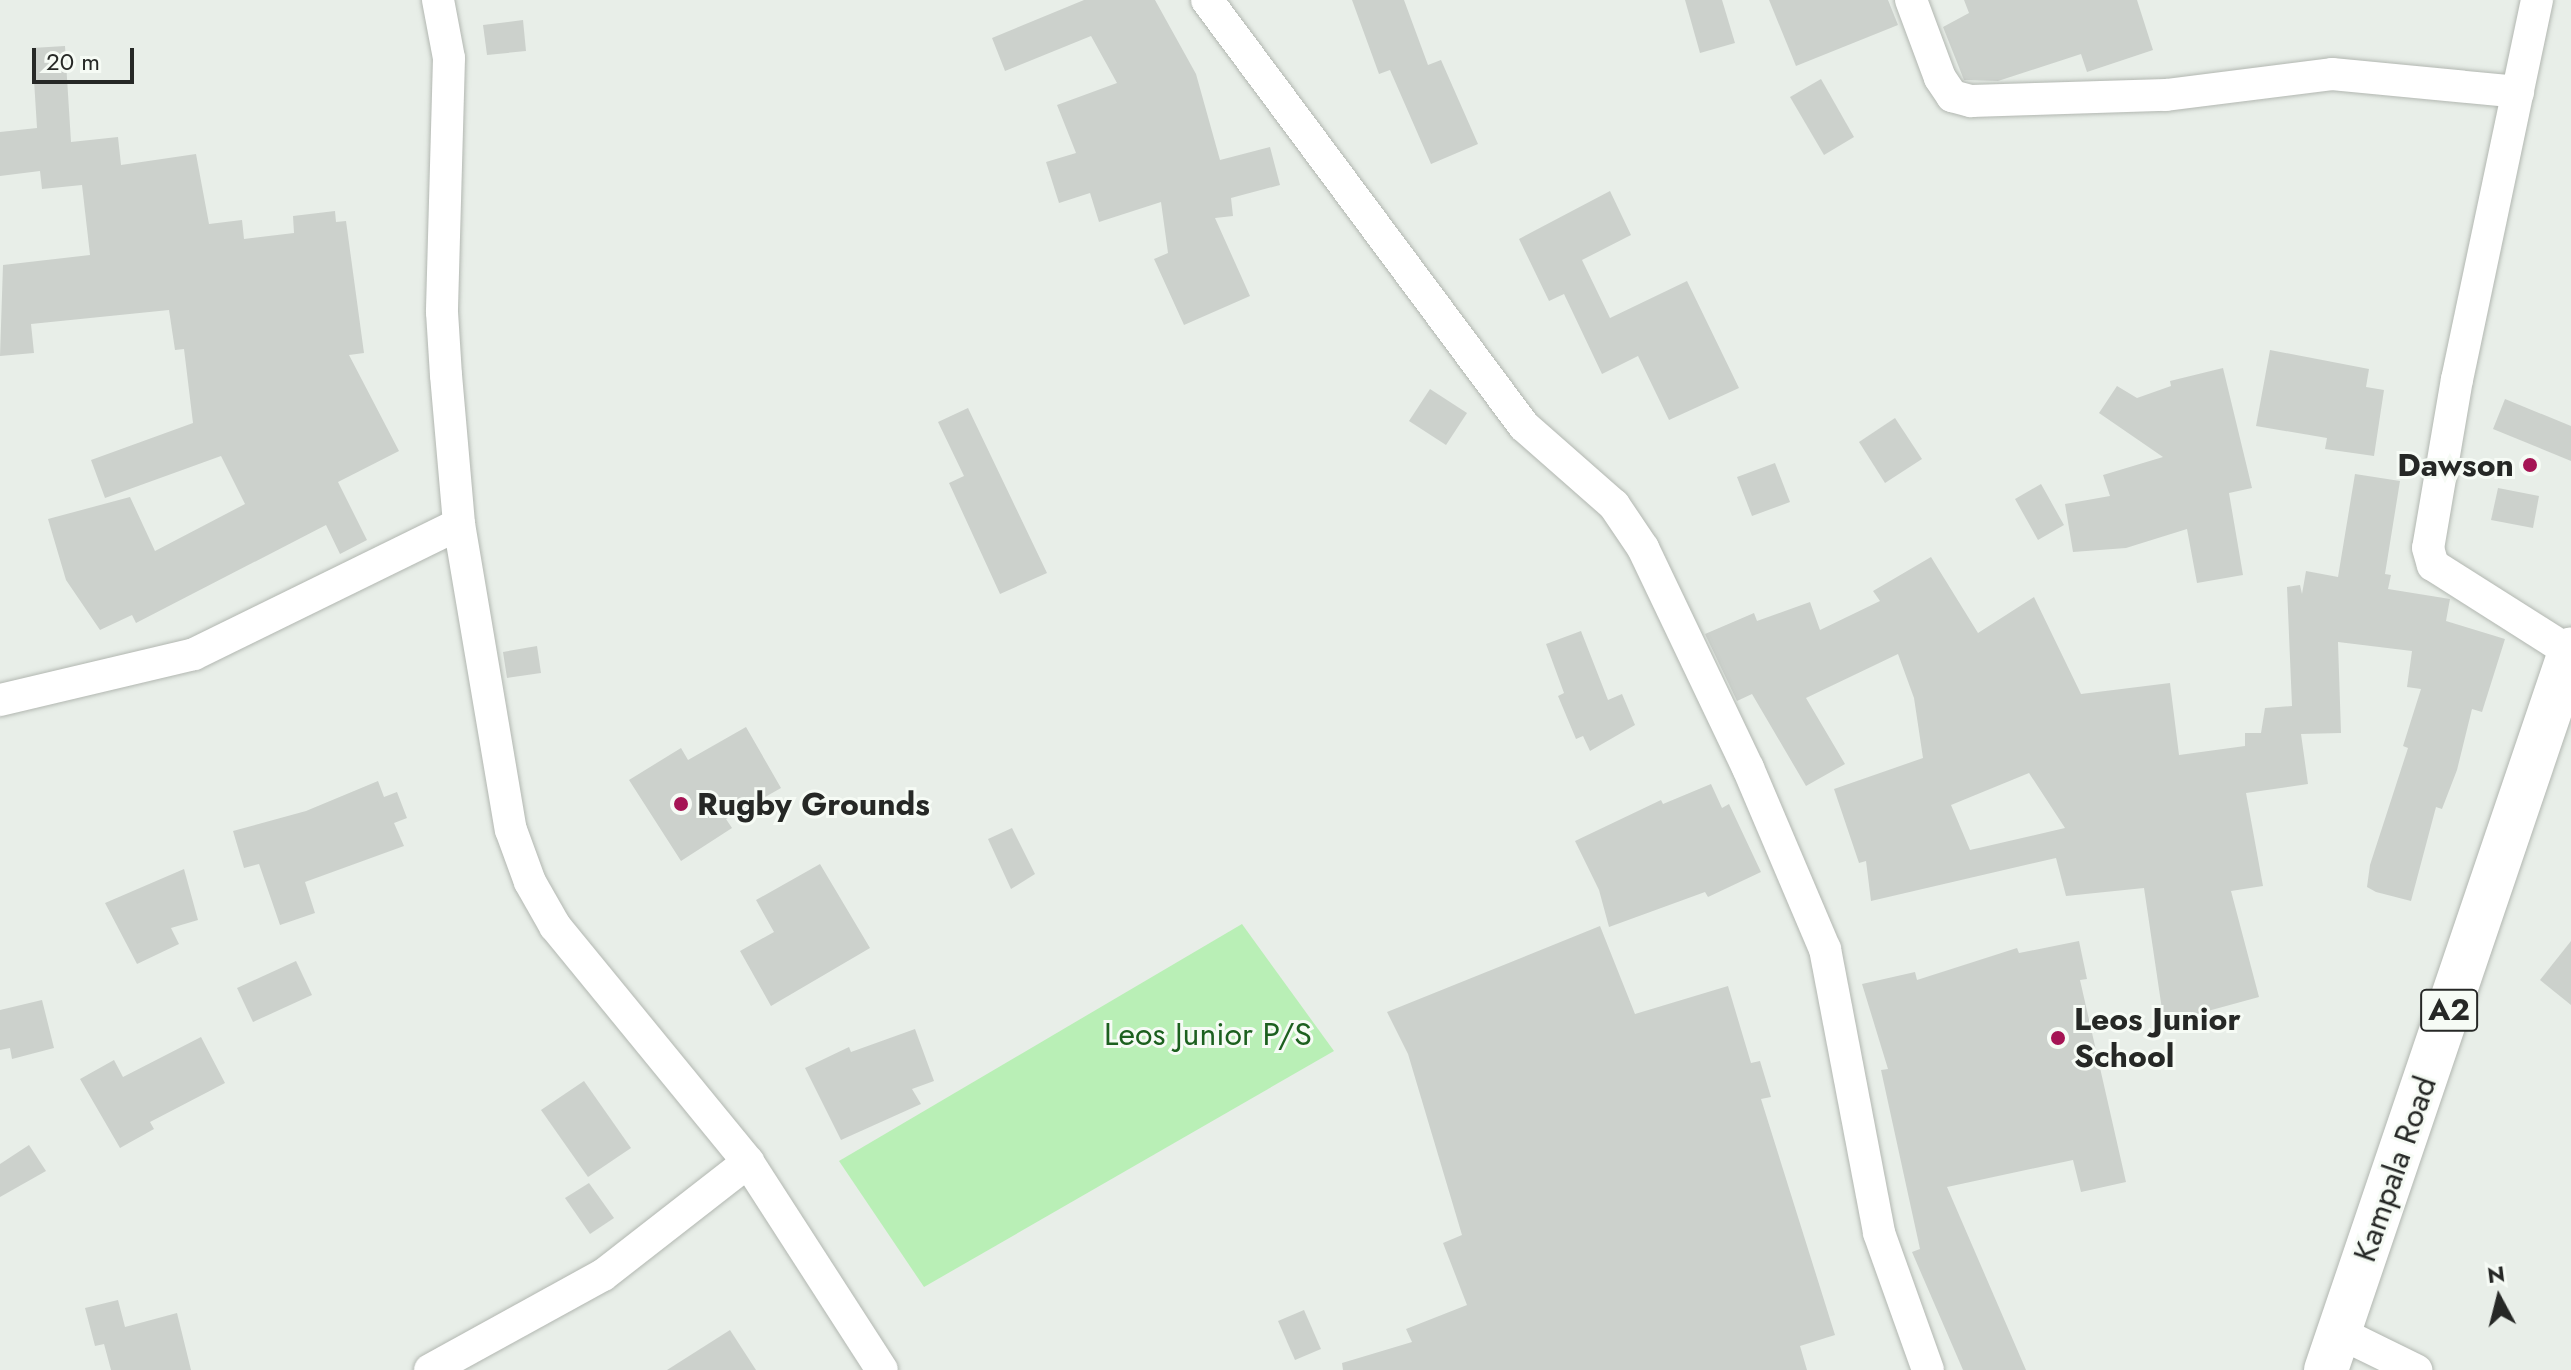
<!DOCTYPE html>
<html>
<head>
<meta charset="utf-8">
<style>
	body { margin:0 }
	#map { position:relative; width:2571px; height:1370px; overflow:hidden; background:#e8eee8; font-family:Jost,sans-serif }
	div>[style] { position:absolute }
	.green>* { inset:0; background:#b9efb6 }
	.building>* { inset:0; background:#ccd1cc }
	.roads { filter:drop-shadow(0 0 2px #b2b7b1) drop-shadow(0 0 2px #b2b7b1) }
	.street>* { height:32px; margin:-16px; padding:0 16px; transform-origin:16px; border-radius:16px; background:#fff }
	.primary>* { height:44px; margin:-22px; padding:0 22px; transform-origin:22px; border-radius:22px; background:#fff }
	.dots>* { width:22px; height:22px; translate:-50% -50%; box-sizing:border-box; border:4px solid #f6fbf5; border-radius:50% }
	span { translate:-50% -50%; white-space:nowrap; text-align:center; line-height:1.15; -webkit-text-stroke:6px #f6fbf5; paint-order:stroke }
	.shield-label span { padding:2px 6px; background:#f6fbf5; border:2px solid; border-radius:6px; -webkit-text-stroke-width:0 }
	.shield-label { font-size:30px; color:#262826; font-weight:700 }
	.poi-label { font-size:32px; color:#262826; font-weight:700 }
	.right { translate:-100% -50%; text-align:right }
	.left { translate:0 -50%; text-align:left }
	.park-label { font-size:32px; color:#1c601f }
	.street-label { font-size:32px; color:#262826 }
	.north { position:absolute; left:2459px; top:1258px; width:80px; height:80px; -webkit-text-stroke:6px #f6fbf5; paint-order:stroke; rotate:353deg; font-size:22px; font-weight:700; line-height:32px; text-align:center; color:#262826 }
	.north::after { content:''; display:block; margin:auto; width:28px; height:36px; background:#262826; clip-path:polygon(50% 0,100% 100%,50% 72%,0 100%) }
	.scale { position:absolute; left:32px; top:48px; width:102px; height:36px; box-sizing:border-box; border:4px solid #262826; border-top:0; padding-left:10px; font-size:24px; line-height:28px; white-space:nowrap; color:#262826; -webkit-text-stroke:6px #f6fbf5; paint-order:stroke }
</style>
</head>
<body>
<div id="map">
	<div class="green">
		<i style="clip-path:polygon(1242px 924px,1334px 1051px,924px 1287px,839px 1161px)"></i>
	</div>
	<div class="building">
		<i style="clip-path:polygon(1084px 0,1155px 0,1196px 74px,1220px 160px,1270px 147px,1280px 185px,1231px 198px,1233px 216px,1215px 218px,1250px 296px,1184px 325px,1154px 259px,1168px 253px,1161px 202px,1099px 222px,1090px 193px,1059px 203px,1046px 162px,1076px 153px,1057px 105px,1117px 83px,1091px 36px,1005px 71px,992px 38px)"></i>
		<i style="clip-path:polygon(1352px 0,1404px 0,1428px 65px,1441px 60px,1478px 144px,1431px 164px,1390px 70px,1379px 74px)"></i>
		<i style="clip-path:polygon(1685px 0,1722px 0,1735px 43px,1700px 53px)"></i>
		<i style="clip-path:polygon(1769px 0,1888px 0,1898px 25px,1796px 66px)"></i>
		<i style="clip-path:polygon(1964px 0,2137px 0,2153px 50px,2087px 72px,2081px 54px,1998px 81px,1964px 80px,1943px 27px,1969px 13px)"></i>
		<i style="clip-path:polygon(523px 20px,526px 51px,487px 55px,483px 25px)"></i>
		<i style="clip-path:polygon(65px 46px,71px 142px,118px 137px,121px 165px,196px 154px,209px 224px,242px 220px,244px 239px,294px 233px,293px 216px,335px 211px,336px 222px,346px 221px,364px 353px,349px 355px,399px 451px,338px 482px,367px 540px,340px 554px,326px 525px,136px 623px,132px 615px,100px 630px,66px 580px,48px 519px,130px 497px,155px 551px,245px 504px,221px 456px,105px 498px,91px 460px,193px 423px,184px 349px,175px 350px,169px 310px,31px 324px,34px 353px,0 356px,3px 265px,90px 255px,82px 185px,42px 189px,40px 171px,0 176px,0 132px,37px 128px,32px 48px)"></i>
		<i style="clip-path:polygon(1821px 79px,1854px 137px,1824px 155px,1790px 97px)"></i>
		<i style="clip-path:polygon(1610px 191px,1631px 235px,1582px 260px,1610px 318px,1687px 281px,1739px 388px,1669px 420px,1638px 356px,1602px 374px,1564px 294px,1549px 301px,1519px 239px)"></i>
		<i style="clip-path:polygon(2270px 350px,2369px 369px,2366px 387px,2384px 390px,2374px 456px,2325px 449px,2327px 438px,2256px 426px)"></i>
		<i style="clip-path:polygon(2223px 368px,2252px 488px,2229px 493px,2243px 575px,2197px 583px,2187px 529px,2126px 548px,2073px 552px,2065px 504px,2110px 496px,2103px 475px,2163px 457px,2099px 413px,2117px 386px,2137px 398px,2171px 386px,2170px 381px)"></i>
		<i style="clip-path:polygon(1430px 389px,1467px 413px,1446px 445px,1409px 421px)"></i>
		<i style="clip-path:polygon(2505px 399px,2571px 426px,2571px 461px,2493px 429px)"></i>
		<i style="clip-path:polygon(968px 408px,1047px 573px,1000px 594px,949px 483px,964px 476px,938px 422px)"></i>
		<i style="clip-path:polygon(1895px 418px,1922px 459px,1885px 483px,1859px 442px)"></i>
		<i style="clip-path:polygon(1775px 463px,1790px 502px,1752px 516px,1737px 477px)"></i>
		<i style="clip-path:polygon(evenodd,2355px 474px,2400px 481px,2385px 574px,2391px 575px,2388px 589px,2450px 599px,2446px 621px,2505px 639px,2482px 712px,2472px 709px,2457px 770px,2442px 809px,2436px 807px,2411px 901px,2376px 892px,2367px 887px,2370px 865px,2408px 748px,2403px 746px,2421px 689px,2407px 687px,2412px 651px,2338px 642px,2341px 733px,2301px 734px,2308px 784px,2246px 793px,2263px 886px,2231px 891px,2259px 997px,2164px 1023px,2144px 888px,2066px 896px,2056px 858px,1871px 901px,1866px 861px,1859px 863px,1834px 789px,1923px 758px,1914px 698px,1898px 654px,1806px 698px,1845px 764px,1806px 786px,1752px 694px,1737px 701px,1705px 634px,1754px 613px,1757px 621px,1810px 602px,1820px 630px,1880px 601px,1873px 591px,1931px 557px,1978px 633px,2034px 597px,2081px 694px,2170px 683px,2179px 755px,2245px 746px,2245px 733px,2261px 733px,2265px 708px,2292px 706px,2287px 587px,2300px 585px,2302px 594px,2306px 571px,2338px 577px,2355px 474px,2029px 773px,2065px 828px,1970px 850px,1951px 805px,2029px 773px)"></i>
		<i style="clip-path:polygon(2041px 484px,2064px 525px,2038px 540px,2015px 499px)"></i>
		<i style="clip-path:polygon(2498px 488px,2539px 496px,2533px 528px,2491px 520px)"></i>
		<i style="clip-path:polygon(1581px 631px,1608px 700px,1622px 694px,1635px 725px,1590px 751px,1583px 736px,1576px 739px,1558px 696px,1564px 693px,1546px 644px)"></i>
		<i style="clip-path:polygon(537px 646px,541px 673px,507px 678px,503px 652px)"></i>
		<i style="clip-path:polygon(746px 727px,781px 788px,726px 819px,732px 828px,681px 861px,629px 780px,681px 748px,688px 760px)"></i>
		<i style="clip-path:polygon(378px 781px,384px 797px,397px 792px,407px 818px,394px 823px,404px 846px,305px 882px,315px 913px,280px 925px,259px 864px,244px 868px,233px 831px,306px 811px)"></i>
		<i style="clip-path:polygon(1711px 784px,1722px 808px,1729px 804px,1761px 872px,1708px 897px,1705px 892px,1609px 927px,1599px 890px,1575px 841px,1661px 800px,1663px 804px)"></i>
		<i style="clip-path:polygon(1012px 828px,1035px 874px,1011px 889px,988px 839px)"></i>
		<i style="clip-path:polygon(820px 864px,870px 948px,771px 1006px,740px 951px,774px 932px,756px 900px)"></i>
		<i style="clip-path:polygon(184px 869px,198px 920px,171px 928px,179px 944px,137px 964px,105px 903px)"></i>
		<i style="clip-path:polygon(1600px 926px,1635px 1014px,1728px 986px,1751px 1063px,1760px 1061px,1771px 1097px,1761px 1099px,1835px 1335px,1800px 1346px,1807px 1370px,1343px 1370px,1342px 1363px,1412px 1342px,1406px 1329px,1467px 1305px,1443px 1243px,1462px 1235px,1408px 1054px,1387px 1012px)"></i>
		<i style="clip-path:polygon(2079px 941px,2087px 979px,2080px 980px,2126px 1182px,2081px 1192px,2073px 1160px,1947px 1187px,2026px 1370px,1963px 1370px,1912px 1252px,1920px 1249px,1881px 1070px,1888px 1069px,1862px 984px,1915px 972px,1917px 980px,2017px 948px,2019px 953px)"></i>
		<i style="clip-path:polygon(2571px 941px,2571px 1005px,2540px 980px)"></i>
		<i style="clip-path:polygon(296px 961px,312px 995px,253px 1022px,237px 988px)"></i>
		<i style="clip-path:polygon(42px 1000px,54px 1048px,12px 1059px,10px 1048px,0 1050px,0 1010px)"></i>
		<i style="clip-path:polygon(915px 1029px,934px 1081px,912px 1089px,921px 1104px,841px 1140px,805px 1068px,849px 1047px,851px 1052px)"></i>
		<i style="clip-path:polygon(201px 1037px,225px 1083px,150px 1122px,154px 1129px,120px 1148px,80px 1079px,114px 1060px,123px 1077px)"></i>
		<i style="clip-path:polygon(584px 1081px,631px 1148px,588px 1177px,541px 1110px)"></i>
		<i style="clip-path:polygon(29px 1145px,46px 1171px,0 1197px,0 1164px)"></i>
		<i style="clip-path:polygon(589px 1183px,614px 1218px,590px 1234px,565px 1198px)"></i>
		<i style="clip-path:polygon(118px 1300px,125px 1327px,177px 1313px,191px 1370px,111px 1370px,104px 1344px,95px 1346px,85px 1308px)"></i>
		<i style="clip-path:polygon(1304px 1310px,1321px 1349px,1295px 1360px,1278px 1321px)"></i>
		<i style="clip-path:polygon(730px 1330px,756px 1370px,667px 1370px)"></i>
	</div>
	<div class="roads">
		<div class="street">
			<i style="left:438px;top:0;width:59px;rotate:79.3deg"></i>
			<i style="left:449px;top:58px;width:254px;rotate:91.6deg"></i>
			<i style="left:442px;top:312px;width:63px;rotate:86.4deg"></i>
			<i style="left:446px;top:375px;width:150px;rotate:85deg"></i>
			<i style="left:459px;top:524px;width:310px;rotate:80.4deg"></i>
			<i style="left:511px;top:830px;width:55px;rotate:69.9deg"></i>
			<i style="left:530px;top:882px;width:51px;rotate:60.4deg"></i>
			<i style="left:555px;top:926px;width:305px;rotate:50.7deg"></i>
			<i style="left:748px;top:1162px;width:247px;rotate:57.2deg"></i>
			<i style="left:1207px;top:0;width:531px;rotate:53.35deg"></i>
			<i style="left:1524px;top:426px;width:120px;rotate:41.3deg"></i>
			<i style="left:1614px;top:505px;width:52px;rotate:56deg"></i>
			<i style="left:1643px;top:548px;width:244px;rotate:64.5deg"></i>
			<i style="left:1748px;top:768px;width:197px;rotate:67deg"></i>
			<i style="left:1825px;top:949px;width:289px;rotate:79.2deg"></i>
			<i style="left:1879px;top:1233px;width:145px;rotate:70.3deg"></i>
			<i style="left:1911px;top:0;width:83px;rotate:69.6deg"></i>
			<i style="left:1940px;top:78px;width:22px;rotate:56deg"></i>
			<i style="left:1952px;top:96px;width:20px;rotate:15deg"></i>
			<i style="left:1971px;top:101px;width:195px;rotate:-1.8deg"></i>
			<i style="left:2166px;top:95px;width:167px;rotate:-7.2deg"></i>
			<i style="left:2332px;top:74px;width:187px;rotate:5.5deg"></i>
			<i style="left:2537px;top:0;width:387px;rotate:101.9deg"></i>
			<i style="left:2457px;top:379px;width:171px;rotate:99.7deg"></i>
			<i style="left:2428px;top:548px;width:18px;rotate:74deg"></i>
			<i style="left:2433px;top:565px;width:162px;rotate:32.4deg"></i>
			<i style="left:0;top:700px;width:199px;rotate:-13.3deg"></i>
			<i style="left:194px;top:654px;width:295px;rotate:-26.1deg"></i>
			<i style="left:2340px;top:1333px;width:85px;rotate:26deg"></i>
			<i style="left:430px;top:1370px;width:197px;rotate:-28.8deg"></i>
			<i style="left:603px;top:1275px;width:184px;rotate:-37.9deg"></i>
		</div>
		<div class="primary">
			<i style="left:2326px;top:1370px;width:761px;rotate:-71.23deg"></i>
		</div>
	</div>
	<div class="dots">
		<i style="left:2530px;top:465px;background:#a51454"></i>
		<i style="left:681px;top:804px;background:#a51454"></i>
		<i style="left:2058px;top:1038px;background:#a51454"></i>
	</div>
	<div class="shield-label">
		<span style="left:2449px;top:1010px">A2</span>
	</div>
	<div class="poi-label">
		<span class="right" style="left:2514px;top:465px">Dawson</span>
		<span class="left" style="left:697px;top:804px">Rugby Grounds</span>
		<span class="left" style="left:2074px;top:1038px">Leos Junior<br>School</span>
	</div>
	<div class="park-label">
		<span style="left:1208px;top:1034px">Leos Junior P/S</span>
	</div>
	<div class="street-label">
		<span style="left:2395px;top:1169px;rotate:-71deg">Kampala Road</span>
	</div>
	<div class="north">N</div>
	<div class="scale">20 m</div>
</div>
</body>
</html>
